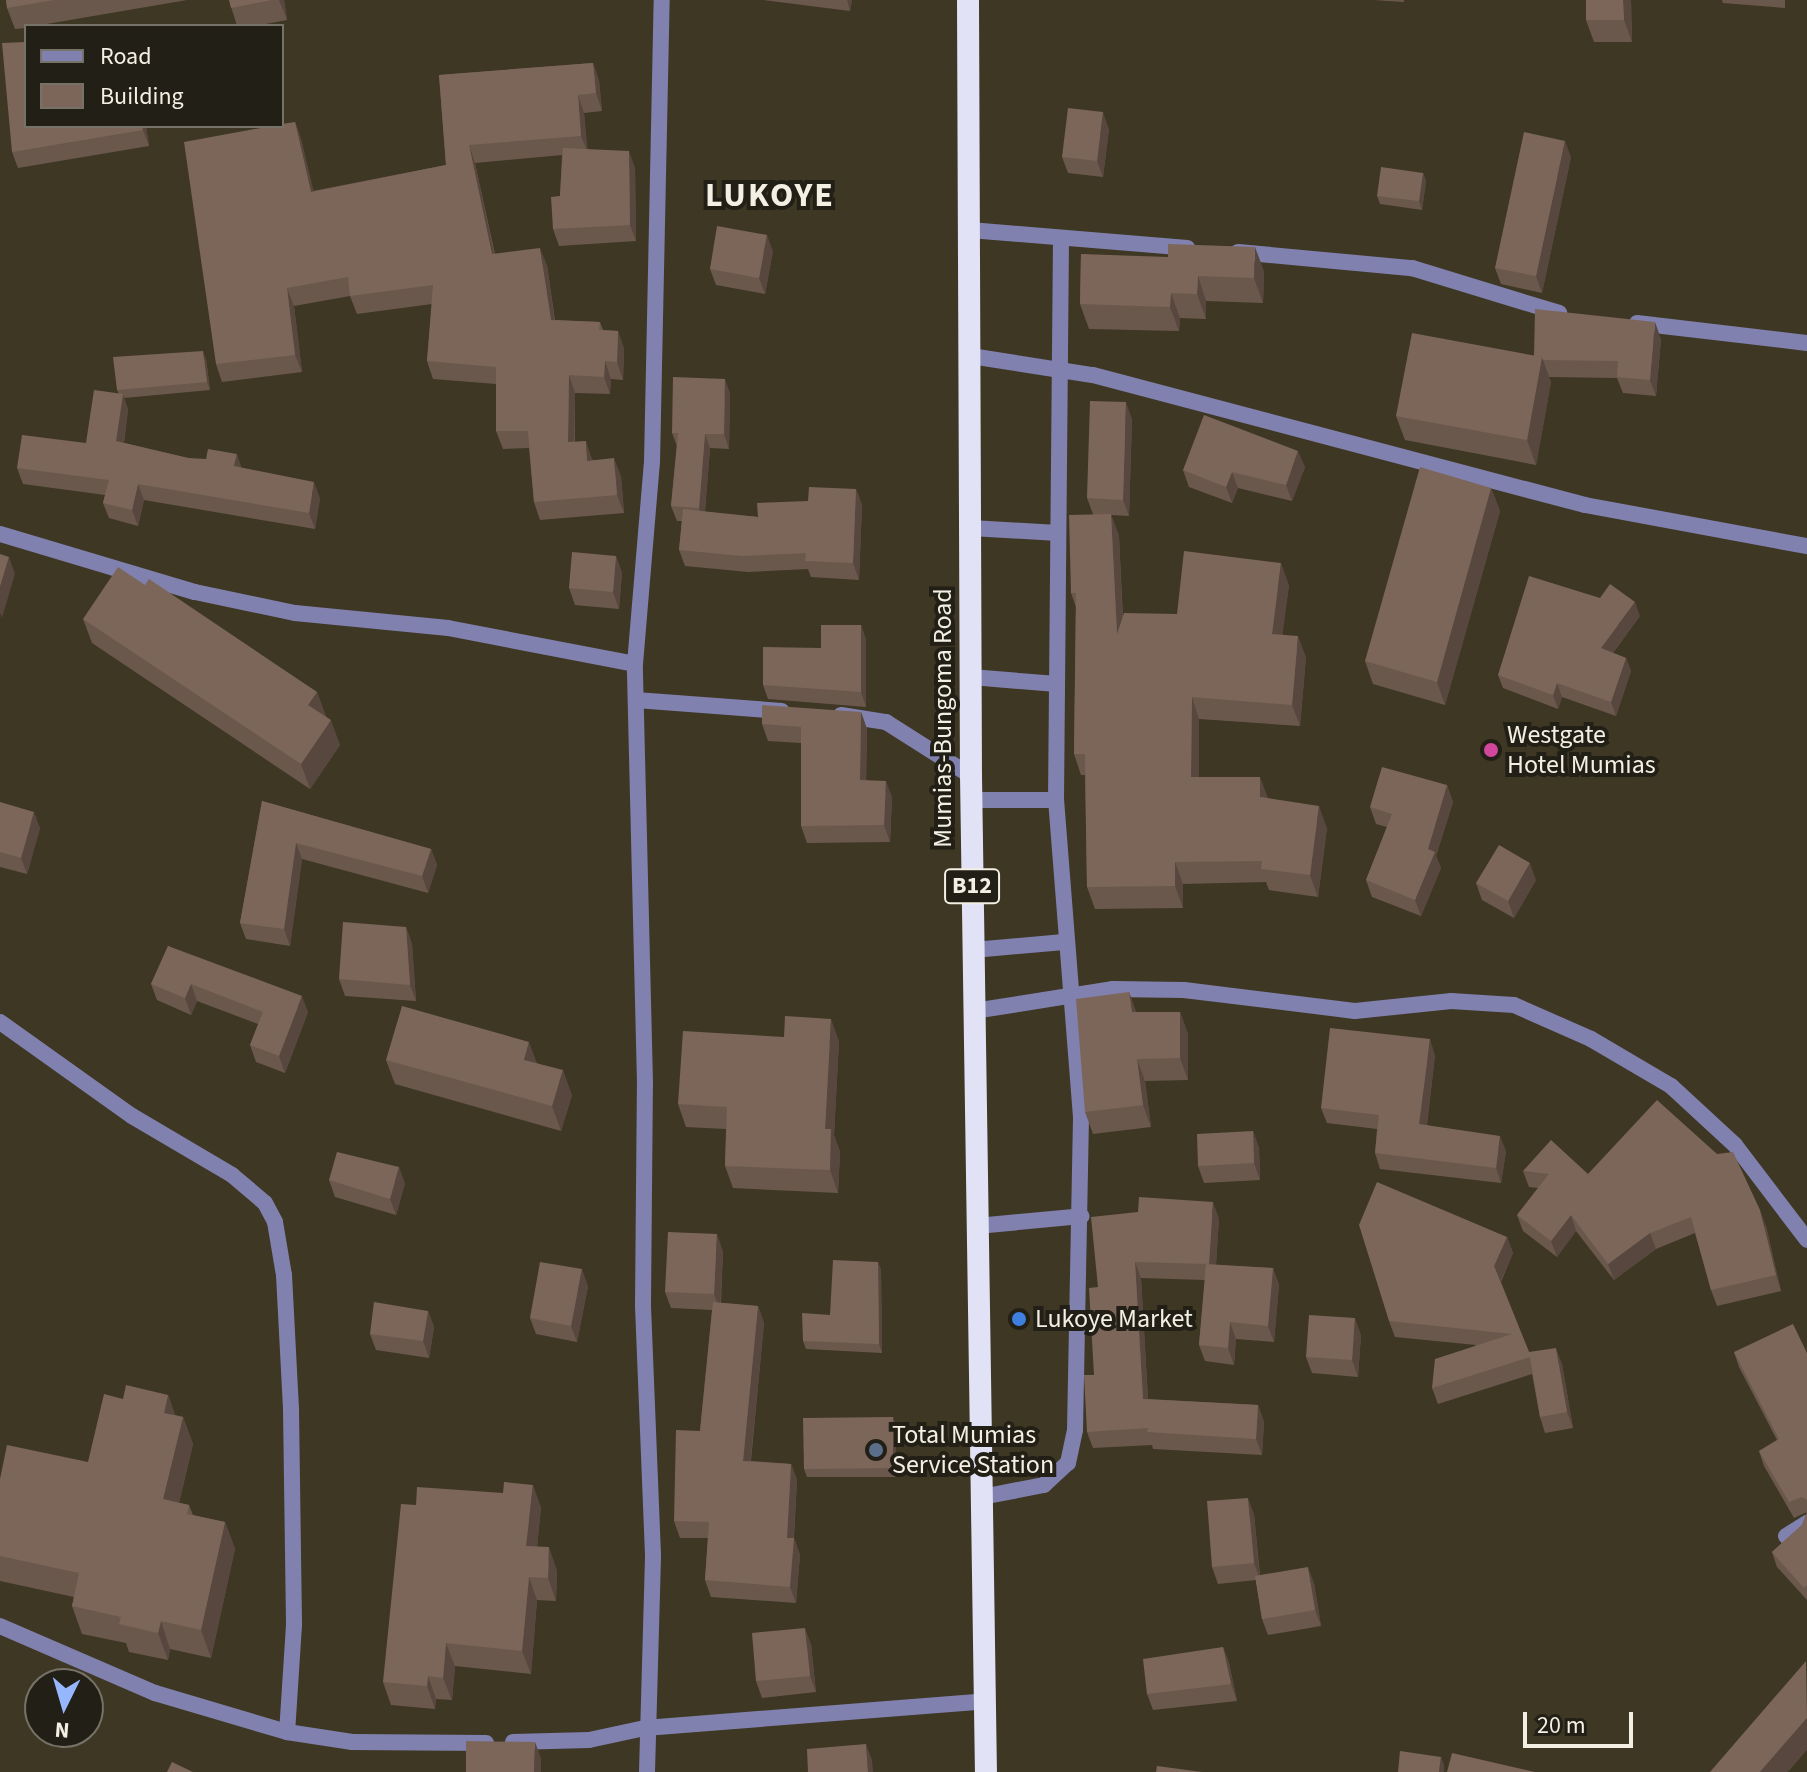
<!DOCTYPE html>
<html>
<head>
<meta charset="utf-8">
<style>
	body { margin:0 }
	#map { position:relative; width:1807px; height:1772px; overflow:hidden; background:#3e3724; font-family:"Source Sans 3",sans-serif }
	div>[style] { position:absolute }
	.minor>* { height:16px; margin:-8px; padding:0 8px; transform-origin:8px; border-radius:8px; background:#8181af }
	.trunk>* { height:22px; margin:-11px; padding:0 11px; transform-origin:11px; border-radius:11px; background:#e2e2f6 }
	.wall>* { inset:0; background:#6b584d }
	.shaded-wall>* { inset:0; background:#57473f }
	.building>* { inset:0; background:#7c665a }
	.dots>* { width:22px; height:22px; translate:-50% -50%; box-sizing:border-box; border:4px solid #221f16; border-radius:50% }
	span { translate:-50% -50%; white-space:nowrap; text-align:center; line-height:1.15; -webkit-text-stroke:8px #221f16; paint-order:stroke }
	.shield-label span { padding:2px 6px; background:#221f16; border:2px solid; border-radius:6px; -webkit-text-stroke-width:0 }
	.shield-label { font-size:24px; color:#f3efe3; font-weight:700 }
	.street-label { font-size:26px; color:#f3efe3 }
	.poi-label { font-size:26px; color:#f3efe3 }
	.left { translate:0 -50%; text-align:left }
	.district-label { font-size:34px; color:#f3efe3; font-weight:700; letter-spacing:2px }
	.legend { position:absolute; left:24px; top:24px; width:260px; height:104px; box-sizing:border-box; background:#221f16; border:2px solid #767268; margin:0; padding:10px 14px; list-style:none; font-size:24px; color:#f3efe3 }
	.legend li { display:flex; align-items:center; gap:16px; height:40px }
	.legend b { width:40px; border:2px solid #767268 }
	.north { position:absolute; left:24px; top:1668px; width:80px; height:80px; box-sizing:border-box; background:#221f16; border:2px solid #767268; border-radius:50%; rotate:185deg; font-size:22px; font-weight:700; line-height:32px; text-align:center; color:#f3efe3 }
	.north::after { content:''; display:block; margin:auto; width:28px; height:36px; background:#96b6fd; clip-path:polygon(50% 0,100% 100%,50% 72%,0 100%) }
	.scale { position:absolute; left:1523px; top:1712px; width:110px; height:36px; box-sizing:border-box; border:4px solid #f3efe3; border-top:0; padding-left:10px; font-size:24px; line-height:28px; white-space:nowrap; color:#f3efe3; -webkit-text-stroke:6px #221f16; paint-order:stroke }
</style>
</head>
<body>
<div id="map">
	<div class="minor">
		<i style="left:970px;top:230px;width:218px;rotate:4.7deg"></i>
		<i style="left:1238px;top:252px;width:175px;rotate:5.3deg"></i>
		<i style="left:1412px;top:268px;width:154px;rotate:17deg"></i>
		<i style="left:1637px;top:323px;width:171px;rotate:6.7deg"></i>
		<i style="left:971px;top:356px;width:123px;rotate:8.9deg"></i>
		<i style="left:1093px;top:375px;width:509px;rotate:14.8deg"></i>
		<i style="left:1585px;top:505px;width:226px;rotate:10.5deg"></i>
		<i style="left:971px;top:528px;width:87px;rotate:3.3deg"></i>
		<i style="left:0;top:534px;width:203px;rotate:16.6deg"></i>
		<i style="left:195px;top:592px;width:102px;rotate:11.9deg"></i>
		<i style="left:295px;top:613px;width:154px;rotate:5.6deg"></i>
		<i style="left:448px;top:628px;width:190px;rotate:10.9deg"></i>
		<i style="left:971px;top:677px;width:86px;rotate:4.7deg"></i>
		<i style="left:636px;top:700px;width:146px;rotate:4.3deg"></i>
		<i style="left:841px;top:715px;width:46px;rotate:8.8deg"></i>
		<i style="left:886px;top:722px;width:101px;rotate:32.4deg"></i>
		<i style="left:971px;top:800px;width:85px"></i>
		<i style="left:973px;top:950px;width:91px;rotate:-5deg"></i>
		<i style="left:974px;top:1011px;width:141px;rotate:-9deg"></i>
		<i style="left:1113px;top:989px;width:71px;rotate:0.8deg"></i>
		<i style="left:1184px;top:990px;width:172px;rotate:7deg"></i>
		<i style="left:1355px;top:1011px;width:97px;rotate:-5.9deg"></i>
		<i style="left:1451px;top:1001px;width:63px;rotate:3.6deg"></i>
		<i style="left:1514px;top:1005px;width:84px;rotate:23.8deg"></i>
		<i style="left:1591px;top:1039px;width:93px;rotate:30.4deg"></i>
		<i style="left:1671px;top:1086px;width:87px;rotate:42.7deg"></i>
		<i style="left:1735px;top:1145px;width:119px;rotate:52.8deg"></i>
		<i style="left:0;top:1022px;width:162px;rotate:35.5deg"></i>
		<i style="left:132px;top:1116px;width:116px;rotate:30.5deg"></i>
		<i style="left:232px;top:1175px;width:43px;rotate:40.3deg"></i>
		<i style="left:265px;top:1203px;width:21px;rotate:62deg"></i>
		<i style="left:275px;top:1222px;width:54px;rotate:80.4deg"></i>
		<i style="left:284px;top:1275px;width:134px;rotate:87deg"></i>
		<i style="left:291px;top:1409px;width:216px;rotate:89.2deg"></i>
		<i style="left:294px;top:1625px;width:107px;rotate:93.7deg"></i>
		<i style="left:977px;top:1226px;width:105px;rotate:-5.4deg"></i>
		<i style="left:982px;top:1497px;width:63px;rotate:-11deg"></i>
		<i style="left:1044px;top:1485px;width:33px;rotate:-43deg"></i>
		<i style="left:1068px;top:1463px;width:34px;rotate:-78deg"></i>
		<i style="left:1075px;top:1430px;width:313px;rotate:-88.9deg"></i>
		<i style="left:1081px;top:1117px;width:318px;rotate:-94.5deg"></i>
		<i style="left:1056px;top:800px;width:562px;rotate:-89.49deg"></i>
		<i style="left:1786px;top:1536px;width:25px;rotate:-32deg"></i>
		<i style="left:0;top:1626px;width:169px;rotate:23.4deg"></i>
		<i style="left:155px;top:1693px;width:138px;rotate:16.5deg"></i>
		<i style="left:287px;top:1732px;width:66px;rotate:8.7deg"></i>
		<i style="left:352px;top:1742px;width:134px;rotate:0.4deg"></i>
		<i style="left:513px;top:1742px;width:76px;rotate:-1.5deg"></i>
		<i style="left:589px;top:1740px;width:57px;rotate:-12.1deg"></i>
		<i style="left:645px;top:1728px;width:342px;rotate:-4.5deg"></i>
		<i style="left:647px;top:1772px;width:217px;rotate:-88.4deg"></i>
		<i style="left:653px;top:1555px;width:251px;rotate:-92.3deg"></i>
		<i style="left:643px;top:1304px;width:221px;rotate:-89.5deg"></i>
		<i style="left:645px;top:1083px;width:419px;rotate:-91.4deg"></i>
		<i style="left:635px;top:664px;width:203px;rotate:-85.2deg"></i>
		<i style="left:652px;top:462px;width:462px;rotate:-88.8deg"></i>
	</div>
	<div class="trunk">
		<i style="left:968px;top:0;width:776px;rotate:89.78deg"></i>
		<i style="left:971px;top:776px;width:996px;rotate:89.14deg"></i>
	</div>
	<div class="wall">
		<i style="clip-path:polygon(6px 0,187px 0,35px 26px,26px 26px,26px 28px,15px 29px,7px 8px)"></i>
		<i style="clip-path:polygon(229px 0,284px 0,287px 20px,255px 26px,237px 26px)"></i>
		<i style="clip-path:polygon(763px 0,852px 0,850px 11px)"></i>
		<i style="clip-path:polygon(1373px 0,1404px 0,1404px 2px)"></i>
		<i style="clip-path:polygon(1586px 0,1631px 0,1632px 42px,1594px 42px,1586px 20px)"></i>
		<i style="clip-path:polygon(1722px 0,1785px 0,1785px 8px,1723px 3px)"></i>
		<i style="clip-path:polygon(593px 63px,599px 81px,602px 111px,584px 113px,587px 149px,635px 168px,636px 241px,559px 246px,553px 229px,560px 196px,562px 155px,475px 163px,495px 254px,547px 265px,555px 320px,600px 322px,603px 330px,618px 331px,624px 349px,623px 380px,611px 379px,610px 394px,575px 393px,575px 442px,593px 460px,621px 476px,624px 513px,540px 520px,534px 502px,529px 448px,503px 449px,496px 431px,496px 384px,433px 379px,427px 361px,432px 304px,357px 314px,350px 296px,294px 306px,302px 372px,222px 382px,216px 364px,295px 122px,301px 139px,313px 191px,446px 165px,439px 75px)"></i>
		<i style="clip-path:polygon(26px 126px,146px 126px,149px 146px,18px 168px,12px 152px)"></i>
		<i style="clip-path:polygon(1109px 129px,1103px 177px,1068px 173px,1062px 157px)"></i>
		<i style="clip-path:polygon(1571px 157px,1542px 293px,1501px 284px,1495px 268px)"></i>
		<i style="clip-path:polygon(1423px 173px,1426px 181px,1422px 210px,1380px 204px,1377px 196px)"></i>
		<i style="clip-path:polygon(773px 251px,765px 294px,716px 285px,710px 269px)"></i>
		<i style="clip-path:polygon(1081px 254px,1264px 271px,1263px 303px,1206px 301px,1206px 319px,1180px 318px,1179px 331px,1089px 329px,1080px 304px)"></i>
		<i style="clip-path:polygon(1661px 339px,1656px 396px,1623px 393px,1617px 378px,1549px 377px,1551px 382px,1536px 465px,1405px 440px,1396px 416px,1534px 356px)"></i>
		<i style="clip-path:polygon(206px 359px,210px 390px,124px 398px,128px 410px,124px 443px,188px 458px,242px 468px,320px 498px,315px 529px,144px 500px,138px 526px,109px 518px,103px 503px,105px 495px,23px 484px,17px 468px,86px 443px,119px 394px,117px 390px)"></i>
		<i style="clip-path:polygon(730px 393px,729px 449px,710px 448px,705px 512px,758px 517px,808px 501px,856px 489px,862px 505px,859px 580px,811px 577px,808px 569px,748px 572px,685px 566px,679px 550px,682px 521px,677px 521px,671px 506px,677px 446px,672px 433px)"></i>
		<i style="clip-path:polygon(1132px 419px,1129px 516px,1111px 515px,1119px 536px,1123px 618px,1177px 614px,1289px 585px,1282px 634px,1306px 657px,1300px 726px,1199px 719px,1199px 777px,1268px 798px,1327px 828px,1318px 897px,1269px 890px,1266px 882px,1183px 884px,1183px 908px,1095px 909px,1087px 887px,1085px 775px,1081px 775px,1074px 754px,1076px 607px,1071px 593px,1093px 514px,1087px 498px)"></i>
		<i style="clip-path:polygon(1305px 467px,1292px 501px,1238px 488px,1232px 503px,1189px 487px,1183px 470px)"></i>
		<i style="clip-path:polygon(1491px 488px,1500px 511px,1445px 705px,1373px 684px,1365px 661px)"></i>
		<i style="clip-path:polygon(616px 556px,622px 573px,619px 609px,575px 605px,569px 588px)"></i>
		<i style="clip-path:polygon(145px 585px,317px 692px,326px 717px,340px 745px,310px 789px,92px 643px,83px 619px)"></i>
		<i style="clip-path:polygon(1640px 616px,1613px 653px,1626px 658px,1631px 671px,1616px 716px,1562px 697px,1558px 709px,1503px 688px,1498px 675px)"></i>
		<i style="clip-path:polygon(861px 625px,866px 640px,866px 707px,768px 699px,763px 685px,821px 648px)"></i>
		<i style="clip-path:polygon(861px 712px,867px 729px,866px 780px,892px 797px,890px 842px,807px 843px,801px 826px,801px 743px,768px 741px,762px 724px)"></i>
		<i style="clip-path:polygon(1447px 785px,1453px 802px,1436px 856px,1441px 868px,1421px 916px,1372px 897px,1366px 880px,1387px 827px,1376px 824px,1370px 807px)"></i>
		<i style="clip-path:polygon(262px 801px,431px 849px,437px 865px,428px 893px,302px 859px,290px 946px,246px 939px,240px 923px)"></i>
		<i style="clip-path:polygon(0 802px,40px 828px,27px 874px,0 867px)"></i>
		<i style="clip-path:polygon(1536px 880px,1514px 918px,1482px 900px,1476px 883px)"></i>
		<i style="clip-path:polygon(406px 927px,412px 944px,416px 1001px,345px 996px,339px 979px)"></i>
		<i style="clip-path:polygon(168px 946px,308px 1012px,285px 1073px,256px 1062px,250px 1045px,258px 1024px,197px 1001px,191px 1015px,157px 1000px,151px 984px)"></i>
		<i style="clip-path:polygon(1129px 992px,1136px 1012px,1180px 1012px,1188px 1034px,1188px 1080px,1145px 1081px,1151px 1127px,1093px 1134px,1085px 1112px)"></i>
		<i style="clip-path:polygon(839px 1041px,834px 1135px,840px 1152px,838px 1193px,733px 1188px,725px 1166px,726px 1129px,686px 1127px,678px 1104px)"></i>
		<i style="clip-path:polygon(1435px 1055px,1427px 1125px,1506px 1151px,1501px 1183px,1380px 1169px,1375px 1153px,1377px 1129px,1327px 1123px,1321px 1108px)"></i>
		<i style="clip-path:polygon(386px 1060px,537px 1063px,572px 1095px,561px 1131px,395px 1084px)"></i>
		<i style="clip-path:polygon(1253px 1131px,1259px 1148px,1260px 1180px,1204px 1183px,1198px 1166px)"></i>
		<i style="clip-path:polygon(1523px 1171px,1588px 1174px,1766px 1226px,1781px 1291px,1717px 1306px,1711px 1290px,1695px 1233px,1656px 1249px,1614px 1280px,1576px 1231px,1557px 1257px,1523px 1231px,1517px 1215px,1538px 1188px,1529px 1187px)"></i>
		<i style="clip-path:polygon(329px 1180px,405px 1183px,396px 1215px,335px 1197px)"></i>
		<i style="clip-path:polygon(1138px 1212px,1219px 1218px,1216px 1265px,1273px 1268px,1279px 1285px,1274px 1342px,1236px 1339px,1234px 1365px,1205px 1361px,1199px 1345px,1205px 1280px,1141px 1278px,1148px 1399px,1258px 1405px,1264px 1422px,1262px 1455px,1153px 1449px,1152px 1445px,1093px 1448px,1087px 1432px,1094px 1375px,1098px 1287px)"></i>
		<i style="clip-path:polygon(1507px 1237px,1513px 1253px,1501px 1282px,1529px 1352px,1562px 1364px,1573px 1428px,1545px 1433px,1540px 1417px,1532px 1374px,1438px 1404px,1432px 1388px,1476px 1345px,1395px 1337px,1389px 1321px)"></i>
		<i style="clip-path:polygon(723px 1251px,721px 1303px,758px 1306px,764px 1323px,751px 1461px,791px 1464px,797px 1480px,794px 1538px,800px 1555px,796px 1603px,711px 1597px,705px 1580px,708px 1538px,680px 1538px,674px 1521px,700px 1431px,712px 1310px,671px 1308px,665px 1292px)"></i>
		<i style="clip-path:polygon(878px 1262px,881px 1270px,882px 1353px,806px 1349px,803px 1341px,830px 1315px)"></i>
		<i style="clip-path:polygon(588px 1286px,577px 1342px,536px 1334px,530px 1318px)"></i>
		<i style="clip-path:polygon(428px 1311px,434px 1327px,429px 1358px,376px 1350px,370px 1334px)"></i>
		<i style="clip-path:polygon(1361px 1335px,1358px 1377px,1312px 1373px,1306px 1357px)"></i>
		<i style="clip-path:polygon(1734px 1352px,1807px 1353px,1807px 1600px,1777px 1567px,1772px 1552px,1802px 1525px,1807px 1512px,1794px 1518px,1764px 1466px,1759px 1451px,1777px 1440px,1739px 1367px)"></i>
		<i style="clip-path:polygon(168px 1395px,175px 1415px,183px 1417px,193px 1444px,179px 1503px,189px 1505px,193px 1515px,225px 1522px,235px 1549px,211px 1658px,170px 1649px,168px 1660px,129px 1652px,126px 1643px,82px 1634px,72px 1606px,74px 1597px,0 1581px,0 1479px,88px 1462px,123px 1399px)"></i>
		<i style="clip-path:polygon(893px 1417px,896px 1426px,896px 1477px,807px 1477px,804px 1469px)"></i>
		<i style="clip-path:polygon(541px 1507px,537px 1547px,557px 1570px,556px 1601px,537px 1600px,531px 1674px,455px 1666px,452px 1700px,436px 1699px,435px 1709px,391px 1705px,383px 1682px)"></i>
		<i style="clip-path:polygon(1254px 1514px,1260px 1575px,1314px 1583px,1321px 1626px,1268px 1635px,1262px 1619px,1256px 1580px,1218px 1584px,1212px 1567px)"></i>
		<i style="clip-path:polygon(811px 1644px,816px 1692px,762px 1698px,756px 1681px)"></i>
		<i style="clip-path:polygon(1223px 1647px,1229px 1663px,1237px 1701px,1153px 1710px,1147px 1694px)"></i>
	</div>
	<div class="shaded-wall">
		<i style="clip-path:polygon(279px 0,284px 0,287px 20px)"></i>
		<i style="clip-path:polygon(847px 0,852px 0,850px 11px)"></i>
		<i style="clip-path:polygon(1623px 0,1631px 0,1632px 42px,1624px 20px)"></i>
		<i style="clip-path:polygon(593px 63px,599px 81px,602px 111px,596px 93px)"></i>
		<i style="clip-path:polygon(578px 95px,584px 113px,588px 153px,581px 136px)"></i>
		<i style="clip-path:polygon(1103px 112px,1109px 129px,1103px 177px,1097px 161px)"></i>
		<i style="clip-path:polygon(295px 122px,301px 139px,318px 209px,311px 192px)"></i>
		<i style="clip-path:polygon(142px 126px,146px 126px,149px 146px,143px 130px)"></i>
		<i style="clip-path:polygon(1565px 141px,1571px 157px,1542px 293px,1536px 276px)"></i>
		<i style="clip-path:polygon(469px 145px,475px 163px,498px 272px,492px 254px)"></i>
		<i style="clip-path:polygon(629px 151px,635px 168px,636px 241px,630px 225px)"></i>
		<i style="clip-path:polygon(1423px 173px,1426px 181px,1422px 210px,1419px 201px)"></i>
		<i style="clip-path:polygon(767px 235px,773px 251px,765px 294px,759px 278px)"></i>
		<i style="clip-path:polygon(1255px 247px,1264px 271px,1263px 303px,1254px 278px)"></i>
		<i style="clip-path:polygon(540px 248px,547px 265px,557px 338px,551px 320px)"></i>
		<i style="clip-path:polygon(1198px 276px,1206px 301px,1206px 319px,1197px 294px)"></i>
		<i style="clip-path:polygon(287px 288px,294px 306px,302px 372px,295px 355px)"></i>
		<i style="clip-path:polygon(1171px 293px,1180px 318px,1179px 331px,1170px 307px)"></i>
		<i style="clip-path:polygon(1655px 322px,1661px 339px,1656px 396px,1650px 380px)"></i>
		<i style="clip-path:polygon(618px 331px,624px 349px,623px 380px,617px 362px)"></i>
		<i style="clip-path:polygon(203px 351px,206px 359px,210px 390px,207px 382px)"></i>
		<i style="clip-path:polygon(1542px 357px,1551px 382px,1536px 465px,1527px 440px)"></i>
		<i style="clip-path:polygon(605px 361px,611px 379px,610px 394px,604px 377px)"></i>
		<i style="clip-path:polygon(569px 375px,575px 393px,574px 460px,568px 442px)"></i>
		<i style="clip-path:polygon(725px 379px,730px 393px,729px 449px,724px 434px)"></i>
		<i style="clip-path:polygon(123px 394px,128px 410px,122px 457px,116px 441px)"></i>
		<i style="clip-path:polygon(1126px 402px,1132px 419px,1129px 516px,1123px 500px)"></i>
		<i style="clip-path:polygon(705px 434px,710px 448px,704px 522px,699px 508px)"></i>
		<i style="clip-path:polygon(586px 441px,592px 459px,594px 478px,587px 461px)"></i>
		<i style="clip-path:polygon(1298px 451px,1305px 467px,1292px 501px,1286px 485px)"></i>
		<i style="clip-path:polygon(237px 454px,242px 469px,234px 466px)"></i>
		<i style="clip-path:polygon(614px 458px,621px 476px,624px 513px,617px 495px)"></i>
		<i style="clip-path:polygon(1232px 472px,1238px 488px,1232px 503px,1226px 487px)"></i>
		<i style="clip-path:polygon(314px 482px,320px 498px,315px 529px,309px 513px)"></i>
		<i style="clip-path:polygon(138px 484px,144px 500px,138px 526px,132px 510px)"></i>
		<i style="clip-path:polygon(1491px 488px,1500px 511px,1445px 705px,1437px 682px)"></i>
		<i style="clip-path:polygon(856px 489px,862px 505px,859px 580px,853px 563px)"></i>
		<i style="clip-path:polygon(1111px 514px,1119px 536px,1124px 655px,1117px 634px)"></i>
		<i style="clip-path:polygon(616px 556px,622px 573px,619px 609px,613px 592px)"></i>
		<i style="clip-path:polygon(9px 557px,15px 574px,2px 618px,0 613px,0 587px)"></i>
		<i style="clip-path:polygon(1281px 563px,1289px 585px,1280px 655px,1272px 634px)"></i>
		<i style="clip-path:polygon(1635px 602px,1640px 616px,1606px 662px,1601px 648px)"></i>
		<i style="clip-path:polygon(861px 625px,866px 640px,866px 707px,861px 692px)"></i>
		<i style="clip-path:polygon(1298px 636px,1306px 657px,1300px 726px,1292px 705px)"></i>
		<i style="clip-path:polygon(1626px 658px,1631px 671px,1616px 716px,1611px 702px)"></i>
		<i style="clip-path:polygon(1557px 683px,1562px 697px,1558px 709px,1553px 695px)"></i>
		<i style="clip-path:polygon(317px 692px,326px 716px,317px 729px,308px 705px)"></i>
		<i style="clip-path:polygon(1192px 697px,1199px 719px,1199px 799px,1191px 777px)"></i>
		<i style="clip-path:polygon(861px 712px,867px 729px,866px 796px,860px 780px)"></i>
		<i style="clip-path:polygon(331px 720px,340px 745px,310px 789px,301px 764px)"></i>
		<i style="clip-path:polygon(1260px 777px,1268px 798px,1260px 797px)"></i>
		<i style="clip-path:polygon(886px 781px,892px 797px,890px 842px,884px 825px)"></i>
		<i style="clip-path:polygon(1447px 785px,1453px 802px,1436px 856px,1441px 868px,1421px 916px,1415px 900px,1428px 849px)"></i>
		<i style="clip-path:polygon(1319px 806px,1327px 828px,1318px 897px,1310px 875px)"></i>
		<i style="clip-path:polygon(34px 812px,40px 828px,27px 874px,21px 858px)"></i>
		<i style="clip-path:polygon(296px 843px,302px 859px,290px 946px,284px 929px)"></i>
		<i style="clip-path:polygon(431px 849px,437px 865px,428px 893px,422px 876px)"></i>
		<i style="clip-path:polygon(1175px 862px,1183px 884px,1183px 908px,1175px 886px)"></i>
		<i style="clip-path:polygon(1530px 863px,1536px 880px,1514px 918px,1508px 901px)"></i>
		<i style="clip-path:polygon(406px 927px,412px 944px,416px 1001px,410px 985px)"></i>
		<i style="clip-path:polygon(191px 984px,197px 1001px,191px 1015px,185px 998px)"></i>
		<i style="clip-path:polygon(1129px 992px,1137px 1014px,1132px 1012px)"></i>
		<i style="clip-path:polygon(302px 996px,308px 1012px,285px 1073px,279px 1056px)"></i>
		<i style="clip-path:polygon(1180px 1012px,1188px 1034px,1188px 1080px,1180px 1058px)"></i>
		<i style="clip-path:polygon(831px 1019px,839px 1041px,834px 1135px,840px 1152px,838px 1193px,830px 1170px,825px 1129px)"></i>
		<i style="clip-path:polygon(1430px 1039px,1435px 1055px,1425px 1140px,1419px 1124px)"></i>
		<i style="clip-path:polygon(529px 1042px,538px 1066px,524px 1060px)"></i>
		<i style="clip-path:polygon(1137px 1059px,1145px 1081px,1151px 1127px,1143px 1105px)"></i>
		<i style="clip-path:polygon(563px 1070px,572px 1095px,561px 1131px,552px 1106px)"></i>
		<i style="clip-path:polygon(1253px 1131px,1259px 1148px,1260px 1180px,1254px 1163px)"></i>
		<i style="clip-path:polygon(1500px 1136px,1506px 1151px,1501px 1183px,1496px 1168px)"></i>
		<i style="clip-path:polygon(399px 1167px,405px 1183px,396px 1215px,390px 1199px)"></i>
		<i style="clip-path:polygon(1213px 1202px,1219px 1218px,1215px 1280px,1209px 1264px)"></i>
		<i style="clip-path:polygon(1760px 1210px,1766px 1226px,1781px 1291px,1776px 1275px)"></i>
		<i style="clip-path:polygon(1571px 1215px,1576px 1231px,1557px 1257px,1551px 1241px)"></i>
		<i style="clip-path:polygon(1650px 1233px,1656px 1249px,1614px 1280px,1608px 1264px)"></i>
		<i style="clip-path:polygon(717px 1234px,723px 1251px,720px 1311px,714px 1294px)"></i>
		<i style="clip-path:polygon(1507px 1237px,1513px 1253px,1500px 1282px,1494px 1266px)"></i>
		<i style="clip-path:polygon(878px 1262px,881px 1270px,882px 1353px,879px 1344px)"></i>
		<i style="clip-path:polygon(1135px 1262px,1141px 1278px,1149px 1415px,1143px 1399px)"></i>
		<i style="clip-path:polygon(1273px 1268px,1279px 1285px,1274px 1342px,1268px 1326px)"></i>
		<i style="clip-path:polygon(582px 1269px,588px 1286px,577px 1342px,571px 1326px)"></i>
		<i style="clip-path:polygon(758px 1306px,764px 1323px,749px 1477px,743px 1461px)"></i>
		<i style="clip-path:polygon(428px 1311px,434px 1327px,429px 1358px,423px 1341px)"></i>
		<i style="clip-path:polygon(1355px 1318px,1361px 1335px,1358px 1377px,1352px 1360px)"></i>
		<i style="clip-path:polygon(1230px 1322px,1236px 1339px,1234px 1365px,1228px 1348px)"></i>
		<i style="clip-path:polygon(1556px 1348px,1562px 1364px,1573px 1428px,1567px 1412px)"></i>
		<i style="clip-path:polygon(168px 1395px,177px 1422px,164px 1413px)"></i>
		<i style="clip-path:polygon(1258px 1405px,1264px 1422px,1262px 1455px,1256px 1439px)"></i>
		<i style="clip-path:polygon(183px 1417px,193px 1444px,173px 1526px,163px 1499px)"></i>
		<i style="clip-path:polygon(893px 1417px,896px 1426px,896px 1477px,893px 1468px)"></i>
		<i style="clip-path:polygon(791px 1464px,797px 1480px,793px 1547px,794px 1538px,800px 1555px,796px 1603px,790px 1587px,787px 1538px)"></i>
		<i style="clip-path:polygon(533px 1485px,541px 1507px,535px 1569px,526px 1546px)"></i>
		<i style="clip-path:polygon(1248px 1498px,1254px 1514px,1260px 1580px,1254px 1563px)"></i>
		<i style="clip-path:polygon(225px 1522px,235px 1549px,211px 1658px,201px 1630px)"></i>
		<i style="clip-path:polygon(549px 1547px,557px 1570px,556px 1601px,548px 1578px)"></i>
		<i style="clip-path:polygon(1308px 1567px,1314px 1583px,1321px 1626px,1315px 1610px)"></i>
		<i style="clip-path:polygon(529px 1577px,537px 1600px,531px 1674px,522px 1651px)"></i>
		<i style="clip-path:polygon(161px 1621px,170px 1649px,168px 1660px,158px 1633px)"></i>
		<i style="clip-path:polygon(805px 1628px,811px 1644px,816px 1692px,810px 1676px)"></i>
		<i style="clip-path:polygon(446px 1643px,455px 1666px,452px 1700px,443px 1678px)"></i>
		<i style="clip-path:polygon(1223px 1647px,1229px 1663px,1237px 1701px,1231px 1684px)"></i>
		<i style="clip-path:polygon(428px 1676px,436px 1699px,435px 1709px,427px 1686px)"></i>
		<i style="clip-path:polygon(1807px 1718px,1807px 1750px,1788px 1772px,1760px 1772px)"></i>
		<i style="clip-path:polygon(535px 1742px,541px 1758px,541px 1772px,534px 1772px)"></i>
		<i style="clip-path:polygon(866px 1744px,872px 1760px,873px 1772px,868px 1772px)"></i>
		<i style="clip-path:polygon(1441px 1757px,1444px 1765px,1444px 1772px,1439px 1772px)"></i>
	</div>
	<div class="building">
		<i style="clip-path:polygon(6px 0,54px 0,7px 8px)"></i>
		<i style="clip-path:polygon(229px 0,271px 0,231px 8px)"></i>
		<i style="clip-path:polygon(1586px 0,1623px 0,1624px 20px,1586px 20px)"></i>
		<i style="clip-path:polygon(26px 42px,26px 126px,142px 126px,143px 130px,12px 152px,2px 43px)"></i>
		<i style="clip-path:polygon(593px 63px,596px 93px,578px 95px,581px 136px,469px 145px,492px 254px,540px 248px,551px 320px,600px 322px,599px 330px,618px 331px,617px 362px,605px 361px,604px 377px,569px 375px,568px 442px,586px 441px,587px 461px,614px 458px,617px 495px,534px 502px,528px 431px,496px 431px,496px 367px,427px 361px,433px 285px,350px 296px,348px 277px,287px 288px,295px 355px,216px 364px,184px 142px,271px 126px,282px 126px,282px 124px,295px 122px,311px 192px,446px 165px,439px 75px)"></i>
		<i style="clip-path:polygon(1068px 108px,1103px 112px,1097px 161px,1062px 157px)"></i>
		<i style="clip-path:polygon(1524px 132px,1565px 141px,1536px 276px,1495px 268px)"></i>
		<i style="clip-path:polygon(563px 148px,629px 151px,630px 225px,553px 229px,551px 197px,560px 196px)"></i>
		<i style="clip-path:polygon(1381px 167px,1423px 173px,1419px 201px,1377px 196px)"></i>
		<i style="clip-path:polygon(717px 226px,767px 235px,759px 278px,710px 269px)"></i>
		<i style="clip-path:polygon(1168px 244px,1255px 247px,1254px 278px,1198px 276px,1197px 294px,1171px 293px,1170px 307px,1080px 304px,1081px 254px,1168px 257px)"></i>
		<i style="clip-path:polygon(1535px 309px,1655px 322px,1650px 380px,1617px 377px,1618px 361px,1543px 360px,1542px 357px,1534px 356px)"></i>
		<i style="clip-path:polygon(1412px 333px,1542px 357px,1527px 440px,1396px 416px)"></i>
		<i style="clip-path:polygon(203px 351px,207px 382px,117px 390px,113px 357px)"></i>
		<i style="clip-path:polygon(673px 377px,725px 379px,724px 434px,705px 434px,699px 508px,671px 506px,678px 433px,672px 433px)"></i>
		<i style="clip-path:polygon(94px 390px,123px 394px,116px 441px,188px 458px,206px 459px,208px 449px,237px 454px,234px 466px,314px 482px,309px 513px,138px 484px,132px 510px,103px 503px,109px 480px,17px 468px,22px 435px,86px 443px)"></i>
		<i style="clip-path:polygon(1090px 401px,1126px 402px,1123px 500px,1087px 498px)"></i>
		<i style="clip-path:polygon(1204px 415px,1298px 451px,1286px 485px,1232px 472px,1226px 487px,1183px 470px)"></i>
		<i style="clip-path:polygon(1420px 467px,1491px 488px,1437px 682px,1365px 661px)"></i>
		<i style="clip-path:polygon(809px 487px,856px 489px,853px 563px,805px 561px,806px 553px,742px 556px,679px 550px,683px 509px,758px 517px,757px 503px,808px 501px)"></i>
		<i style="clip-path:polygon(1111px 514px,1117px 634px,1124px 613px,1177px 614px,1184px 551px,1281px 563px,1272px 634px,1298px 636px,1292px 705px,1192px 697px,1191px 777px,1260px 777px,1260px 797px,1319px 806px,1310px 875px,1261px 869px,1262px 861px,1175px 862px,1175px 886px,1087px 887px,1085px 754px,1074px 754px,1076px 593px,1071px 593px,1069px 515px)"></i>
		<i style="clip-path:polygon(572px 552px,616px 556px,613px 592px,569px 588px)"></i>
		<i style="clip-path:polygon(0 554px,9px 557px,0 587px)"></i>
		<i style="clip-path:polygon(118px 567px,145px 585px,149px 579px,317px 692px,308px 705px,331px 720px,301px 764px,83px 619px)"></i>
		<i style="clip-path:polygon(1529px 576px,1600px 598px,1610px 584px,1635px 602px,1601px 648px,1626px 658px,1611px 702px,1557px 683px,1553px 695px,1498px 675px)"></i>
		<i style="clip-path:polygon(821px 625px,861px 625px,861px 692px,763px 685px,763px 647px,821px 648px)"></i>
		<i style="clip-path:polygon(762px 705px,861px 712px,860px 780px,886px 781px,884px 825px,801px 826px,801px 727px,762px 724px)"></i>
		<i style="clip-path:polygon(1382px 767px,1447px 785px,1428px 849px,1435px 852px,1415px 900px,1366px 880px,1392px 814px,1370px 807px)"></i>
		<i style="clip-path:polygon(262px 801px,431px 849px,422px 876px,296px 843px,284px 929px,240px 923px)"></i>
		<i style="clip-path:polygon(0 802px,34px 812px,21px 858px,0 852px)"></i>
		<i style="clip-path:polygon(1499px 845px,1530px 863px,1508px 901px,1476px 883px)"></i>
		<i style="clip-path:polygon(343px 922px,406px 927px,410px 985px,339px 979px)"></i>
		<i style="clip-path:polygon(168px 946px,302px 996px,279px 1056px,250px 1045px,263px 1012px,191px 984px,185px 998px,151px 984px)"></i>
		<i style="clip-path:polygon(1129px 992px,1132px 1012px,1180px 1012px,1180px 1058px,1137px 1059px,1143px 1105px,1085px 1112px,1076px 999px)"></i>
		<i style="clip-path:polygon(402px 1006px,529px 1042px,524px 1060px,563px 1070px,552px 1106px,386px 1060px)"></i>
		<i style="clip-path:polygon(785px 1016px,831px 1019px,825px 1129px,831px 1129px,830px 1170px,725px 1166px,727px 1107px,678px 1104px,683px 1031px,784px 1037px)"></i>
		<i style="clip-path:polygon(1330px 1028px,1430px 1039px,1419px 1124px,1500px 1136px,1496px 1168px,1375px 1153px,1379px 1115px,1321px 1108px)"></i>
		<i style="clip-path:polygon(1657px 1100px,1717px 1154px,1733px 1152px,1760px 1210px,1776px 1275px,1711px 1290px,1691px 1217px,1650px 1233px,1608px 1264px,1571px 1215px,1551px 1241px,1517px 1215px,1549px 1174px,1523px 1171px,1551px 1140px,1588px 1174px)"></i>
		<i style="clip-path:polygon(1253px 1131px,1254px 1163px,1198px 1166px,1197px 1134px)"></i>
		<i style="clip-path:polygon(337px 1152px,399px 1167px,390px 1199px,329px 1180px)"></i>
		<i style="clip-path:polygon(1377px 1182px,1507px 1237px,1494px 1266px,1529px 1352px,1556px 1348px,1567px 1412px,1540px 1417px,1530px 1357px,1432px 1388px,1435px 1359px,1512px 1334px,1389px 1321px,1359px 1225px)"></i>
		<i style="clip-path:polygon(1139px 1197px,1213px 1202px,1209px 1264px,1135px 1262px,1143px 1399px,1258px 1405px,1256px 1439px,1147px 1432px,1148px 1428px,1087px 1432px,1084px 1375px,1094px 1375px,1089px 1288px,1098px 1287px,1091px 1217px,1138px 1212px)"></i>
		<i style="clip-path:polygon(668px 1232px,717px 1234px,714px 1294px,665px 1292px)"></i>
		<i style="clip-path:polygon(833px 1260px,878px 1262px,879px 1344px,803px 1341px,802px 1313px,830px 1315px)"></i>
		<i style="clip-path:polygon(540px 1262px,582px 1269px,571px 1326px,530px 1318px)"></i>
		<i style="clip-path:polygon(1206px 1264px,1273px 1268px,1268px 1326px,1230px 1322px,1228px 1348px,1199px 1345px)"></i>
		<i style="clip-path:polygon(374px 1302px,428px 1311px,423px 1341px,370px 1334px)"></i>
		<i style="clip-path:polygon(713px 1302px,758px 1306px,743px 1461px,791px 1464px,787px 1538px,794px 1538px,790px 1587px,705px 1580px,709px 1522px,674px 1521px,676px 1430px,700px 1431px)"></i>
		<i style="clip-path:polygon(1309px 1315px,1355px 1318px,1352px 1360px,1306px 1357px)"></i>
		<i style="clip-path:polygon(1793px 1324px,1807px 1353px,1807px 1500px,1802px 1497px,1789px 1502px,1759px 1451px,1779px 1439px,1734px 1352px)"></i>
		<i style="clip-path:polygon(126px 1385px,168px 1395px,164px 1413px,183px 1417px,163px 1499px,189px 1505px,187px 1514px,225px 1522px,201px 1630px,161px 1621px,158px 1633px,119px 1624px,121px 1617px,72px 1606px,79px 1573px,0 1556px,0 1479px,7px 1445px,88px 1462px,104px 1394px,123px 1399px)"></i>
		<i style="clip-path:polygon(893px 1417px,893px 1468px,804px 1469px,803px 1418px)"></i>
		<i style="clip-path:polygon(504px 1482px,533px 1485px,526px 1546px,549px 1547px,548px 1578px,529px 1577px,522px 1651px,446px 1643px,443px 1678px,428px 1676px,427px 1686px,383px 1682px,401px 1504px,416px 1505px,417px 1487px,503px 1493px)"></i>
		<i style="clip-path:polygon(1248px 1498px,1254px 1563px,1212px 1567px,1207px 1501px)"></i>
		<i style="clip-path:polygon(1807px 1512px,1807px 1585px,1804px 1588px,1772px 1552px,1802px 1525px)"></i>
		<i style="clip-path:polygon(1308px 1567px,1315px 1610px,1262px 1619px,1255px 1576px)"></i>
		<i style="clip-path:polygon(805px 1628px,810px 1676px,756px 1681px,752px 1633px)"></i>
		<i style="clip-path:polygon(1223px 1647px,1231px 1684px,1147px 1694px,1143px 1659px)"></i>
		<i style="clip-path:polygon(1806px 1661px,1807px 1718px,1760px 1772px,1710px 1772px)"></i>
		<i style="clip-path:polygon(466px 1741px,535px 1742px,534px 1772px,466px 1772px)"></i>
		<i style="clip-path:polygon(866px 1744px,868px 1772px,808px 1772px,807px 1749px)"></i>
		<i style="clip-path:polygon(1400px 1751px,1441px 1757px,1439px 1772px,1398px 1772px)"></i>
		<i style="clip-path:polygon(1452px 1753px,1535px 1772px,1447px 1772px)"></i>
		<i style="clip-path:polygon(172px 1762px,193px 1772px,167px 1772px)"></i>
		<i style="clip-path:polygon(1157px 1766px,1202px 1772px,1156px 1772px)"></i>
	</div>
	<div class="dots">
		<i style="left:1491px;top:750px;background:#d1479c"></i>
		<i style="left:1019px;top:1319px;background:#3f7fe0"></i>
		<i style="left:876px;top:1450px;background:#5c6f8a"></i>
	</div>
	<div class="shield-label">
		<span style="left:972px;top:886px">B12</span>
	</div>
	<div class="street-label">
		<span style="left:943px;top:718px;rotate:-90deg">Mumias-Bungoma Road</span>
	</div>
	<div class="poi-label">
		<span class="left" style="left:1507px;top:750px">Westgate<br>Hotel Mumias</span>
		<span class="left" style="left:1035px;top:1319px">Lukoye Market</span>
		<span class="left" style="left:892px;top:1450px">Total Mumias<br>Service Station</span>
	</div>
	<div class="district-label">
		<span style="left:770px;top:196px">LUKOYE</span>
	</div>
	<ul class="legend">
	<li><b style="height:10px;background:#8181af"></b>Road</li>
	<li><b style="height:22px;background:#7c665a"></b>Building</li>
	</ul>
	<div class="north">N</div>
	<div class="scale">20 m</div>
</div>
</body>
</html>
